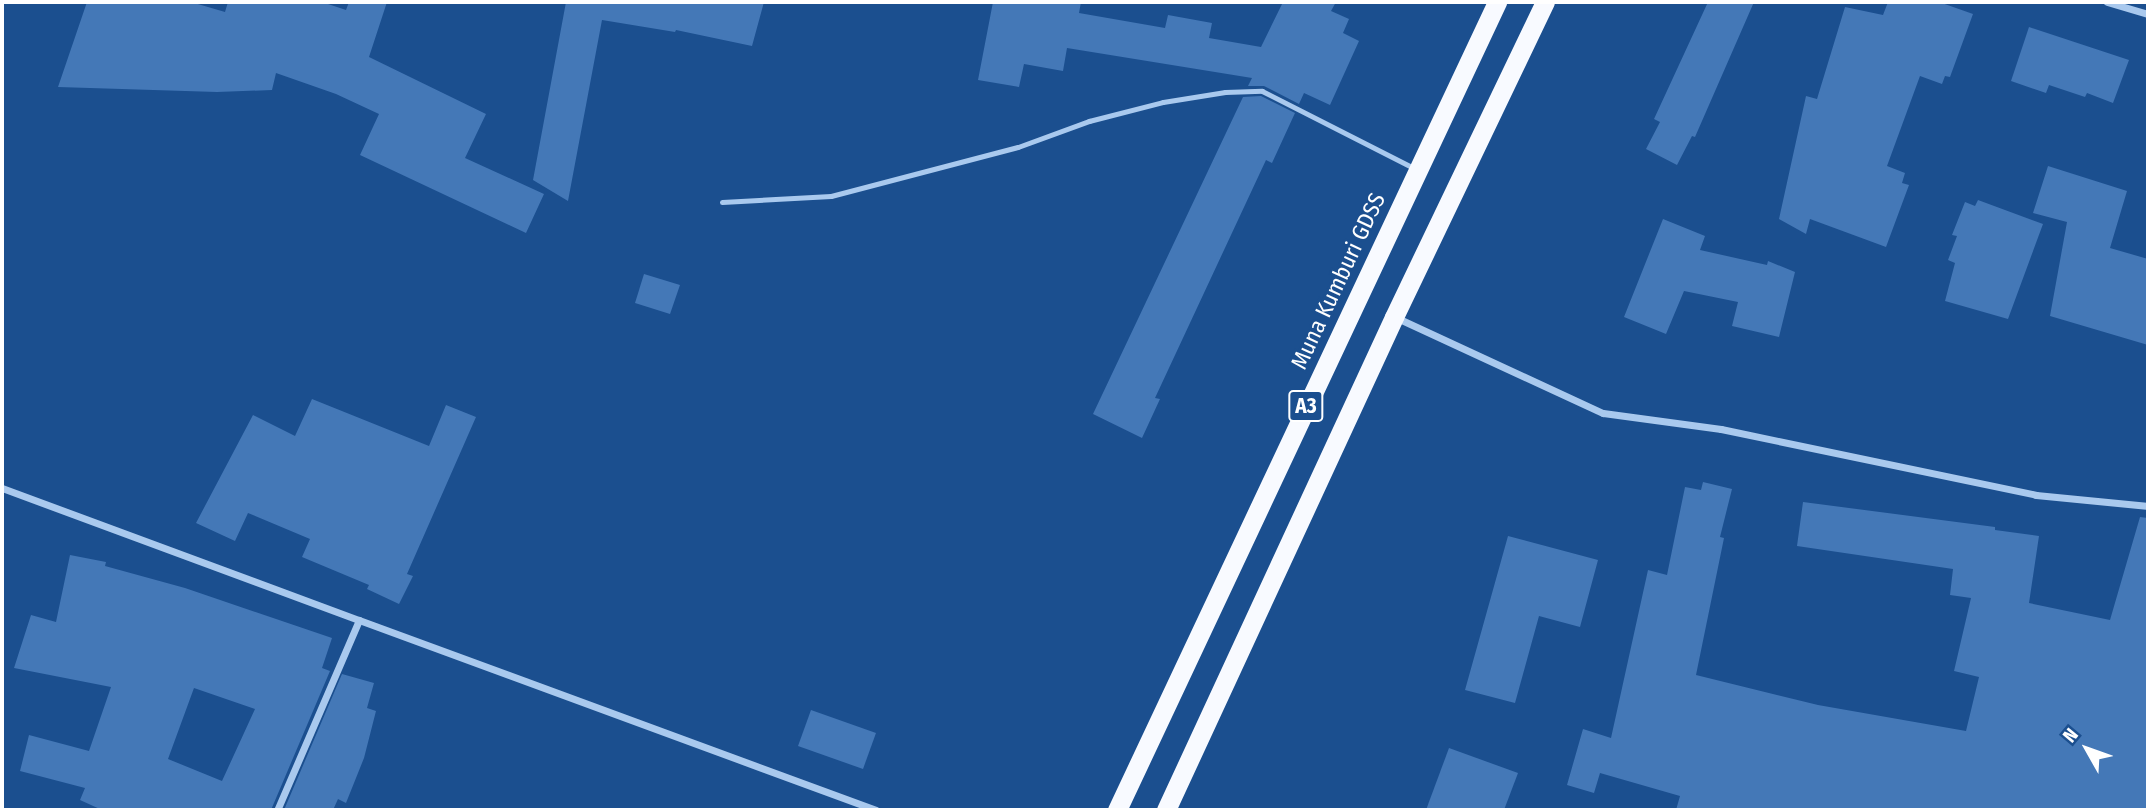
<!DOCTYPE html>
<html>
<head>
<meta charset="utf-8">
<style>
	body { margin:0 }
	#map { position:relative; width:2150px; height:812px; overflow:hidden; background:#1b4f8f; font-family:"Fira Sans Condensed",sans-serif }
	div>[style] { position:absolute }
	.building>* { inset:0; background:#4478b7 }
	.service>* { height:5px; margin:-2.5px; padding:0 2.5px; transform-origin:2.5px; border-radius:2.5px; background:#a9c9ee }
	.minor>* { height:7px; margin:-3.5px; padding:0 3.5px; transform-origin:3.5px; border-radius:3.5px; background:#a9c9ee }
	.trunk>* { height:19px; margin:-9.5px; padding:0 9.5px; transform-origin:9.5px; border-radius:9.5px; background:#f8faff }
	span { translate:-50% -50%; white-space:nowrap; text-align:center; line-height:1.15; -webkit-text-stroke:5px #1b4f8f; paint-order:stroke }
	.shield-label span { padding:2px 5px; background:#1b4f8f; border:2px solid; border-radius:5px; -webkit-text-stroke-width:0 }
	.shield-label { font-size:21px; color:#fff; font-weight:700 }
	.street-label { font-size:23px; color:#fff }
	.frame { position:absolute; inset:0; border:4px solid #fff; pointer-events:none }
	.north { position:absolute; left:2052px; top:714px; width:70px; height:70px; -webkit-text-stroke:5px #1b4f8f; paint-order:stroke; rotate:310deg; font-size:19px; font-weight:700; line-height:28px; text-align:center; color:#fff }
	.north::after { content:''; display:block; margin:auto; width:24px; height:32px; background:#fff; clip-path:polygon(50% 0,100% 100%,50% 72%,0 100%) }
</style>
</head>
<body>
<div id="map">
	<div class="building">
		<i style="clip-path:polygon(87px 2px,191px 2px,225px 12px,228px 2px,322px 2px,346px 10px,349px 2px,387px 2px,369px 57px,486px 114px,465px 158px,544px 194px,526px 233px,360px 155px,379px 114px,336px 94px,276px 73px,272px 90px,217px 92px,58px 87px)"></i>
		<i style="clip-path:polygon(566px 2px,764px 2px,752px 46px,676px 30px,675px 32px,602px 20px,568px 201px,533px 180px)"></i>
		<i style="clip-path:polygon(993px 2px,1081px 2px,1079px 13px,1165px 28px,1168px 15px,1212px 23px,1209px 38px,1261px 47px,1283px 2px,1336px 2px,1331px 11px,1349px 19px,1343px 33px,1359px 41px,1330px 105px,1304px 93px,1299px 104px,1264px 86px,1248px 86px,1252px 78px,1067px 48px,1063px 71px,1024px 64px,1019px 87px,978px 80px)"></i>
		<i style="clip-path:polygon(1708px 2px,1754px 2px,1695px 137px,1692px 136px,1677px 165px,1646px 149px,1660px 122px,1654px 119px)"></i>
		<i style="clip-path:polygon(1888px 2px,1939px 2px,1973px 14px,1950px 77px,1945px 76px,1942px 84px,1920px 76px,1887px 166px,1905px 173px,1902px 183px,1909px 185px,1886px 247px,1810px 219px,1806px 234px,1779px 219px,1806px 96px,1817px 99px,1845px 7px,1883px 15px)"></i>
		<i style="clip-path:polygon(2029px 27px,2129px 60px,2113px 103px,2087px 93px,2085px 97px,2049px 85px,2046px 93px,2011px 81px)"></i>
		<i style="clip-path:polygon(1261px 96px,1295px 113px,1272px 163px,1266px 160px,1155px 398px,1160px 399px,1142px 438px,1093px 414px,1243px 97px)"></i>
		<i style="clip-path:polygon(2048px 166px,2127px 191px,2110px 248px,2148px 259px,2148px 345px,2050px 316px,2067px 222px,2033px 213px)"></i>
		<i style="clip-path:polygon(1978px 200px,2043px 224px,2008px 319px,1945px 301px,1955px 263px,1948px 260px,1957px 236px,1952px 235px,1965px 202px,1975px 206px)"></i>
		<i style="clip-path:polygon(1663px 219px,1705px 236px,1700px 250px,1767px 265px,1768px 261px,1795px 272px,1779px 337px,1732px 326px,1738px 302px,1684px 291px,1666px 334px,1624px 317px)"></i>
		<i style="clip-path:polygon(644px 274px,680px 285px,670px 314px,635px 303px)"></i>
		<i style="clip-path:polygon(312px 399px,429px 446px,446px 405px,476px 417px,407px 574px,413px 576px,399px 604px,367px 589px,369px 585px,302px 557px,310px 539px,248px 513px,235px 541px,196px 523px,253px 415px,295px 436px)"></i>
		<i style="clip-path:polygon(1703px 482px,1732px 489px,1720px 537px,1724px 538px,1696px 675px,1818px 705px,1966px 731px,1979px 677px,1954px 671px,1971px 598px,1950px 595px,1953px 569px,1797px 546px,1803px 502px,1995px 527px,1995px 530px,2039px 536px,2029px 603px,2110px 620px,2140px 517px,2148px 518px,2148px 810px,1676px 810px,1680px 796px,1600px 773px,1594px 793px,1567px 785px,1583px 729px,1611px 738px,1648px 570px,1667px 575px,1685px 487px,1701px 490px)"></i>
		<i style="clip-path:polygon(1508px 536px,1598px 560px,1580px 627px,1539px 616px,1515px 703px,1465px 690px)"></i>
		<i style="clip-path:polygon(evenodd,70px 555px,106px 562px,105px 566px,185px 588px,332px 638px,322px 668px,330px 671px,271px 810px,102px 810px,80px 800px,85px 788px,20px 771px,29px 735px,89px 751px,111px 687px,14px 668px,31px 615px,56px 622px,70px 555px,194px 688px,255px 709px,222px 781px,168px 759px,194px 688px)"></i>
		<i style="clip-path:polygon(342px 674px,374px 683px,367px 708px,376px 711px,364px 758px,346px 803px,338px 799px,333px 810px,284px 810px)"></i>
		<i style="clip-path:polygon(811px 710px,876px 733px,863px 769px,798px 746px)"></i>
		<i style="clip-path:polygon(1449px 748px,1518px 773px,1504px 810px,1426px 810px)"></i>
	</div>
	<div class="service">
		<i style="left:722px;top:202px;width:109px;rotate:-3.2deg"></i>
		<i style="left:831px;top:196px;width:193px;rotate:-14.7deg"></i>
		<i style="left:1018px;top:147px;width:76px;rotate:-20.1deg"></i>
		<i style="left:1089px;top:121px;width:76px;rotate:-14.4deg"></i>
		<i style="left:1163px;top:102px;width:63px;rotate:-9.2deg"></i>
		<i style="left:1225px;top:92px;width:37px;rotate:-2deg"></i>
		<i style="left:1262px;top:91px;width:170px;rotate:26.9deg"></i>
	</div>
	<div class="minor">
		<i style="left:2107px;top:2px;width:43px;rotate:16.3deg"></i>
		<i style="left:1395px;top:317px;width:229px;rotate:24.8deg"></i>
		<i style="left:1603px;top:413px;width:119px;rotate:7.7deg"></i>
		<i style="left:1721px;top:429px;width:322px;rotate:11.8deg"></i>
		<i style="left:2036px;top:495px;width:113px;rotate:5.6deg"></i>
		<i style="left:2px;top:488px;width:381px;rotate:20.3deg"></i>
		<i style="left:359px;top:620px;width:207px;rotate:113.3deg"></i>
		<i style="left:359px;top:620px;width:551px;rotate:20.18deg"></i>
	</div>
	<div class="trunk">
		<i style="left:1117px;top:810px;width:893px;rotate:-64.81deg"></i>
		<i style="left:1166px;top:810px;width:543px;rotate:-65.18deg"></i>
		<i style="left:1394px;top:317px;width:349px;rotate:-64.4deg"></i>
	</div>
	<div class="shield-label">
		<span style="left:1306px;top:406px">A3</span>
	</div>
	<div class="street-label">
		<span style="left:1338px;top:281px;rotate:-65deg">Muna Kumburi GDSS</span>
	</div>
	<div class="frame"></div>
	<div class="north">N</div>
</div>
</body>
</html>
